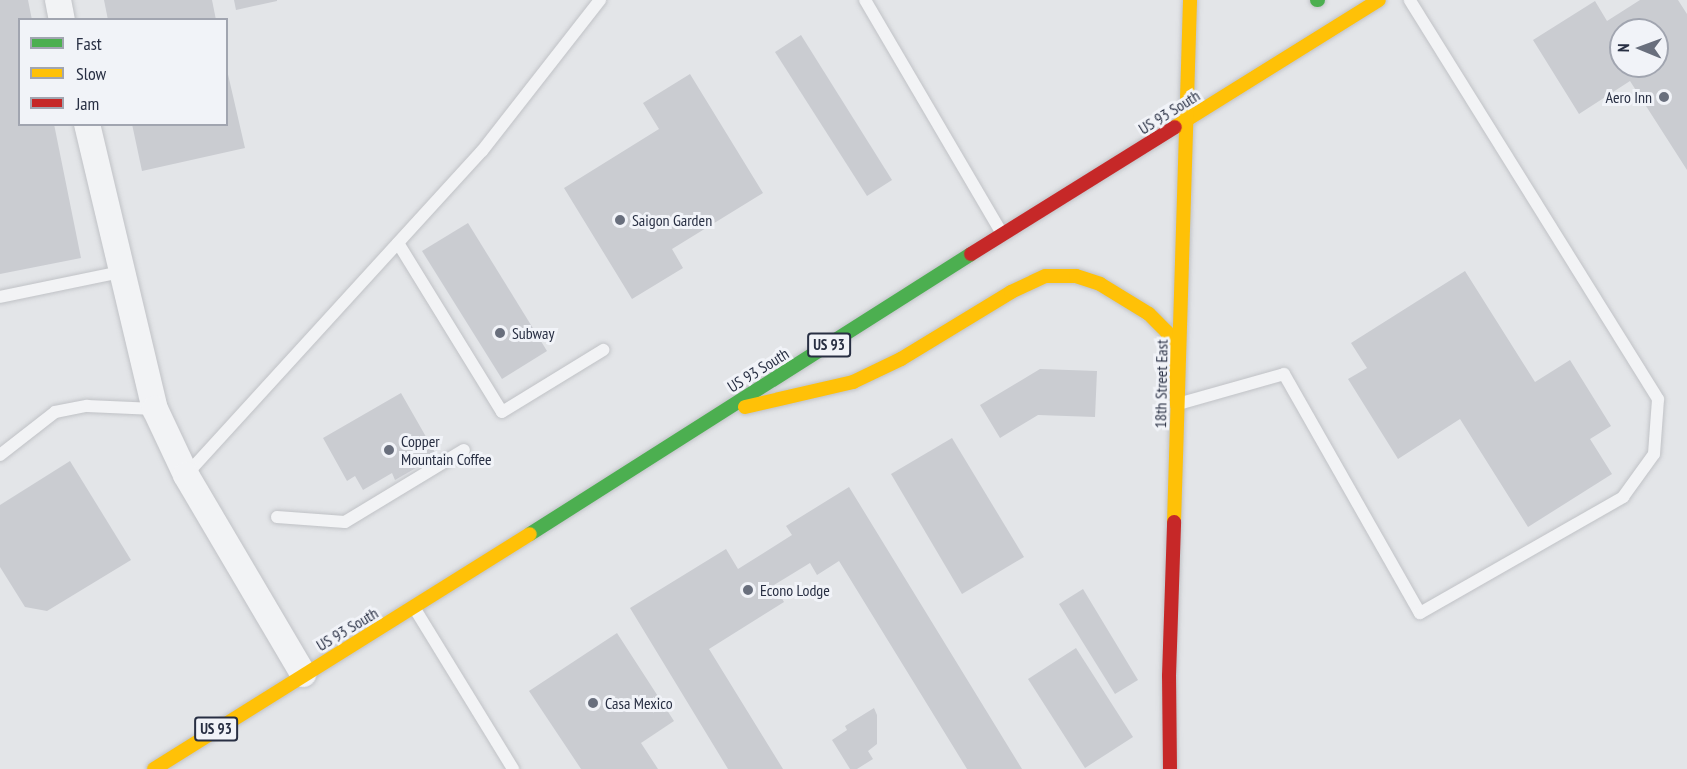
<!DOCTYPE html>
<html>
<head>
<meta charset="utf-8">
<style>
	body { margin:0 }
	#map { position:relative; width:1687px; height:769px; overflow:hidden; background:#e3e5e8; font-family:"PT Sans Narrow",sans-serif }
	div>[style] { position:absolute }
	.building>* { inset:0; background:#caccd1 }
	.roads { filter:drop-shadow(0 0 2px #c0c2c6) drop-shadow(0 0 2px #c0c2c6) }
	.lane>* { height:12px; margin:-6px; padding:0 6px; transform-origin:6px; border-radius:6px; background:#f2f3f5 }
	.street>* { height:26px; margin:-13px; padding:0 13px; transform-origin:13px; border-radius:13px; background:#f2f3f5 }
	.fast>* { height:14px; margin:-7px; padding:0 7px; transform-origin:7px; border-radius:7px; background:#4caf50 }
	.slow>* { height:14px; margin:-7px; padding:0 7px; transform-origin:7px; border-radius:7px; background:#ffc107 }
	.jam>* { height:14px; margin:-7px; padding:0 7px; transform-origin:7px; border-radius:7px; background:#c62828 }
	.dots>* { width:16px; height:16px; translate:-50% -50%; box-sizing:border-box; border:3px solid #f1f3f8; border-radius:50% }
	span { translate:-50% -50%; white-space:nowrap; text-align:center; line-height:1.15; -webkit-text-stroke:6px #f1f3f8; paint-order:stroke }
	.shield-label span { padding:2px 4px; background:#f1f3f8; border:2px solid; border-radius:4px; -webkit-text-stroke-width:0 }
	.shield-label { font-size:15px; color:#282f43; font-weight:700 }
	.poi-label { font-size:16px; color:#282f43 }
	.right { translate:-100% -50%; text-align:right }
	.left { translate:0 -50%; text-align:left }
	.street-label { font-size:16px; color:#282f43 }
	.legend { position:absolute; left:18px; top:18px; width:210px; height:108px; box-sizing:border-box; background:#f1f3f8; border:2px solid #a1a5b0; margin:0; padding:8px 10px; list-style:none; font-size:18px; color:#282f43 }
	.legend li { display:flex; align-items:center; gap:12px; height:30px }
	.legend b { width:30px; border:2px solid #a1a5b0 }
	.north { position:absolute; left:1609px; top:18px; width:60px; height:60px; box-sizing:border-box; background:#f1f3f8; border:2px solid #a1a5b0; border-radius:50%; rotate:271deg; font-size:16px; font-weight:700; line-height:24px; text-align:center; color:#282f43 }
	.north::after { content:''; display:block; margin:auto; width:21px; height:27px; background:#696f7d; clip-path:polygon(50% 0,100% 100%,50% 72%,0 100%) }
</style>
</head>
<body>
<div id="map">
	<div class="building">
		<i style="clip-path:polygon(0 0,28px 0,32px 20px,20px 20px,20px 124px,54px 124px,81px 258px,0 274px)"></i>
		<i style="clip-path:polygon(104px 0,212px 0,216px 20px,108px 20px)"></i>
		<i style="clip-path:polygon(234px 0,277px 0,277px 1px,236px 10px)"></i>
		<i style="clip-path:polygon(evenodd,1640px 0,1678px 0,1687px 14px,1687px 170px,1630px 81px,1579px 114px,1533px 40px,1595px 1px,1607px 21px,1640px 0,1621px 30px,1657px 30px,1657px 66px,1621px 66px,1621px 30px)"></i>
		<i style="clip-path:polygon(801px 35px,892px 180px,867px 196px,775px 52px)"></i>
		<i style="clip-path:polygon(227px 70px,245px 148px,142px 171px,132px 124px,226px 124px)"></i>
		<i style="clip-path:polygon(690px 74px,763px 193px,672px 249px,683px 268px,632px 299px,564px 188px,659px 129px,643px 103px)"></i>
		<i style="clip-path:polygon(468px 223px,547px 351px,502px 379px,422px 251px)"></i>
		<i style="clip-path:polygon(1465px 271px,1535px 382px,1570px 360px,1611px 426px,1590px 439px,1612px 474px,1528px 527px,1460px 419px,1398px 459px,1348px 379px,1367px 368px,1351px 343px)"></i>
		<i style="clip-path:polygon(1040px 369px,1097px 371px,1095px 417px,1038px 415px,1000px 438px,980px 405px)"></i>
		<i style="clip-path:polygon(401px 393px,437px 456px,395px 480px,392px 473px,363px 490px,355px 476px,347px 481px,323px 438px)"></i>
		<i style="clip-path:polygon(952px 438px,1024px 557px,962px 594px,891px 474px)"></i>
		<i style="clip-path:polygon(70px 461px,131px 560px,47px 611px,25px 607px,0 567px,0 505px)"></i>
		<i style="clip-path:polygon(849px 487px,1022px 769px,967px 769px,839px 561px,817px 575px,810px 563px,774px 585px,784px 602px,709px 649px,783px 769px,728px 769px,630px 608px,726px 549px,738px 569px,792px 535px,786px 526px)"></i>
		<i style="clip-path:polygon(1083px 589px,1138px 680px,1115px 694px,1059px 604px)"></i>
		<i style="clip-path:polygon(617px 633px,674px 721px,641px 743px,658px 769px,581px 769px,529px 691px)"></i>
		<i style="clip-path:polygon(1076px 648px,1133px 737px,1085px 768px,1028px 679px)"></i>
		<i style="clip-path:polygon(874px 708px,877px 715px,877px 744px,868px 751px,873px 759px,857px 769px,850px 769px,832px 740px,847px 730px,845px 726px)"></i>
	</div>
	<div class="roads">
		<div class="lane">
			<i style="left:865px;top:0;width:269px;rotate:59.6deg"></i>
			<i style="left:398px;top:243px;width:198px;rotate:58.4deg"></i>
			<i style="left:502px;top:412px;width:119px;rotate:-31.5deg"></i>
			<i style="left:0;top:297px;width:124px;rotate:-11.7deg"></i>
			<i style="left:1178px;top:404px;width:110px;rotate:-15.8deg"></i>
			<i style="left:1284px;top:374px;width:275px;rotate:60.4deg"></i>
			<i style="left:1420px;top:613px;width:234px;rotate:-29.7deg"></i>
			<i style="left:1623px;top:497px;width:53px;rotate:-54.2deg"></i>
			<i style="left:1654px;top:454px;width:55px;rotate:-85.8deg"></i>
			<i style="left:1658px;top:399px;width:470px;rotate:-121.9deg"></i>
			<i style="left:0;top:455px;width:70px;rotate:-38deg"></i>
			<i style="left:55px;top:412px;width:33px;rotate:-11deg"></i>
			<i style="left:87px;top:406px;width:68px;rotate:2.5deg"></i>
			<i style="left:186px;top:475px;width:439px;rotate:-47.6deg"></i>
			<i style="left:482px;top:151px;width:192px;rotate:-52deg"></i>
			<i style="left:277px;top:517px;width:68px;rotate:4.2deg"></i>
			<i style="left:345px;top:522px;width:139px;rotate:-31.2deg"></i>
			<i style="left:415px;top:609px;width:188px;rotate:58.5deg"></i>
		</div>
		<div class="street">
			<i style="left:58px;top:0;width:20px;rotate:79deg"></i>
			<i style="left:87px;top:124px;width:293px;rotate:76.6deg"></i>
			<i style="left:155px;top:409px;width:73px;rotate:64.8deg"></i>
			<i style="left:186px;top:475px;width:231px;rotate:59.5deg"></i>
		</div>
		<div class="fast">
			<i style="left:1317px;top:0;width:1px"></i>
			<i style="left:530px;top:534px;width:522px;rotate:-32.41deg"></i>
		</div>
		<div class="slow">
			<i style="left:1175px;top:127px;width:240px;rotate:-31.9deg"></i>
			<i style="left:745px;top:407px;width:111px;rotate:-13deg"></i>
			<i style="left:853px;top:382px;width:53px;rotate:-25.6deg"></i>
			<i style="left:901px;top:359px;width:129px;rotate:-31.3deg"></i>
			<i style="left:1011px;top:292px;width:38px;rotate:-25deg"></i>
			<i style="left:1046px;top:276px;width:30px"></i>
			<i style="left:1076px;top:276px;width:25px;rotate:18deg"></i>
			<i style="left:1100px;top:284px;width:57px;rotate:31.5deg"></i>
			<i style="left:1149px;top:314px;width:25px;rotate:45deg"></i>
			<i style="left:1167px;top:332px;width:28px;rotate:71deg"></i>
			<i style="left:1176px;top:358px;width:47px;rotate:88.8deg"></i>
			<i style="left:1174px;top:522px;width:522px;rotate:-88.24deg"></i>
			<i style="left:154px;top:769px;width:443px;rotate:-32deg"></i>
		</div>
		<div class="jam">
			<i style="left:971px;top:254px;width:240px;rotate:-31.9deg"></i>
			<i style="left:1170px;top:769px;width:93px;rotate:-90.6deg"></i>
			<i style="left:1169px;top:676px;width:154px;rotate:-88.1deg"></i>
		</div>
	</div>
	<div class="dots">
		<i style="left:1664px;top:97px;background:#696f7d"></i>
		<i style="left:620px;top:220px;background:#696f7d"></i>
		<i style="left:500px;top:333px;background:#696f7d"></i>
		<i style="left:389px;top:450px;background:#696f7d"></i>
		<i style="left:748px;top:590px;background:#696f7d"></i>
		<i style="left:593px;top:703px;background:#696f7d"></i>
	</div>
	<div class="shield-label">
		<span style="left:829px;top:345px">US 93</span>
		<span style="left:216px;top:729px">US 93</span>
	</div>
	<div class="poi-label">
		<span class="right" style="left:1652px;top:97px">Aero Inn</span>
		<span class="left" style="left:632px;top:220px">Saigon Garden</span>
		<span class="left" style="left:512px;top:333px">Subway</span>
		<span class="left" style="left:401px;top:450px">Copper<br>Mountain Coffee</span>
		<span class="left" style="left:760px;top:590px">Econo Lodge</span>
		<span class="left" style="left:605px;top:703px">Casa Mexico</span>
	</div>
	<div class="street-label">
		<span style="left:1169px;top:112px;rotate:-32deg">US 93 South</span>
		<span style="left:758px;top:370px;rotate:-32deg">US 93 South</span>
		<span style="left:1161px;top:384px;rotate:-89deg">18th Street East</span>
		<span style="left:347px;top:629px;rotate:-31deg">US 93 South</span>
	</div>
	<ul class="legend">
	<li><b style="height:8px;background:#4caf50"></b>Fast</li>
	<li><b style="height:8px;background:#ffc107"></b>Slow</li>
	<li><b style="height:8px;background:#c62828"></b>Jam</li>
	</ul>
	<div class="north">N</div>
</div>
</body>
</html>
